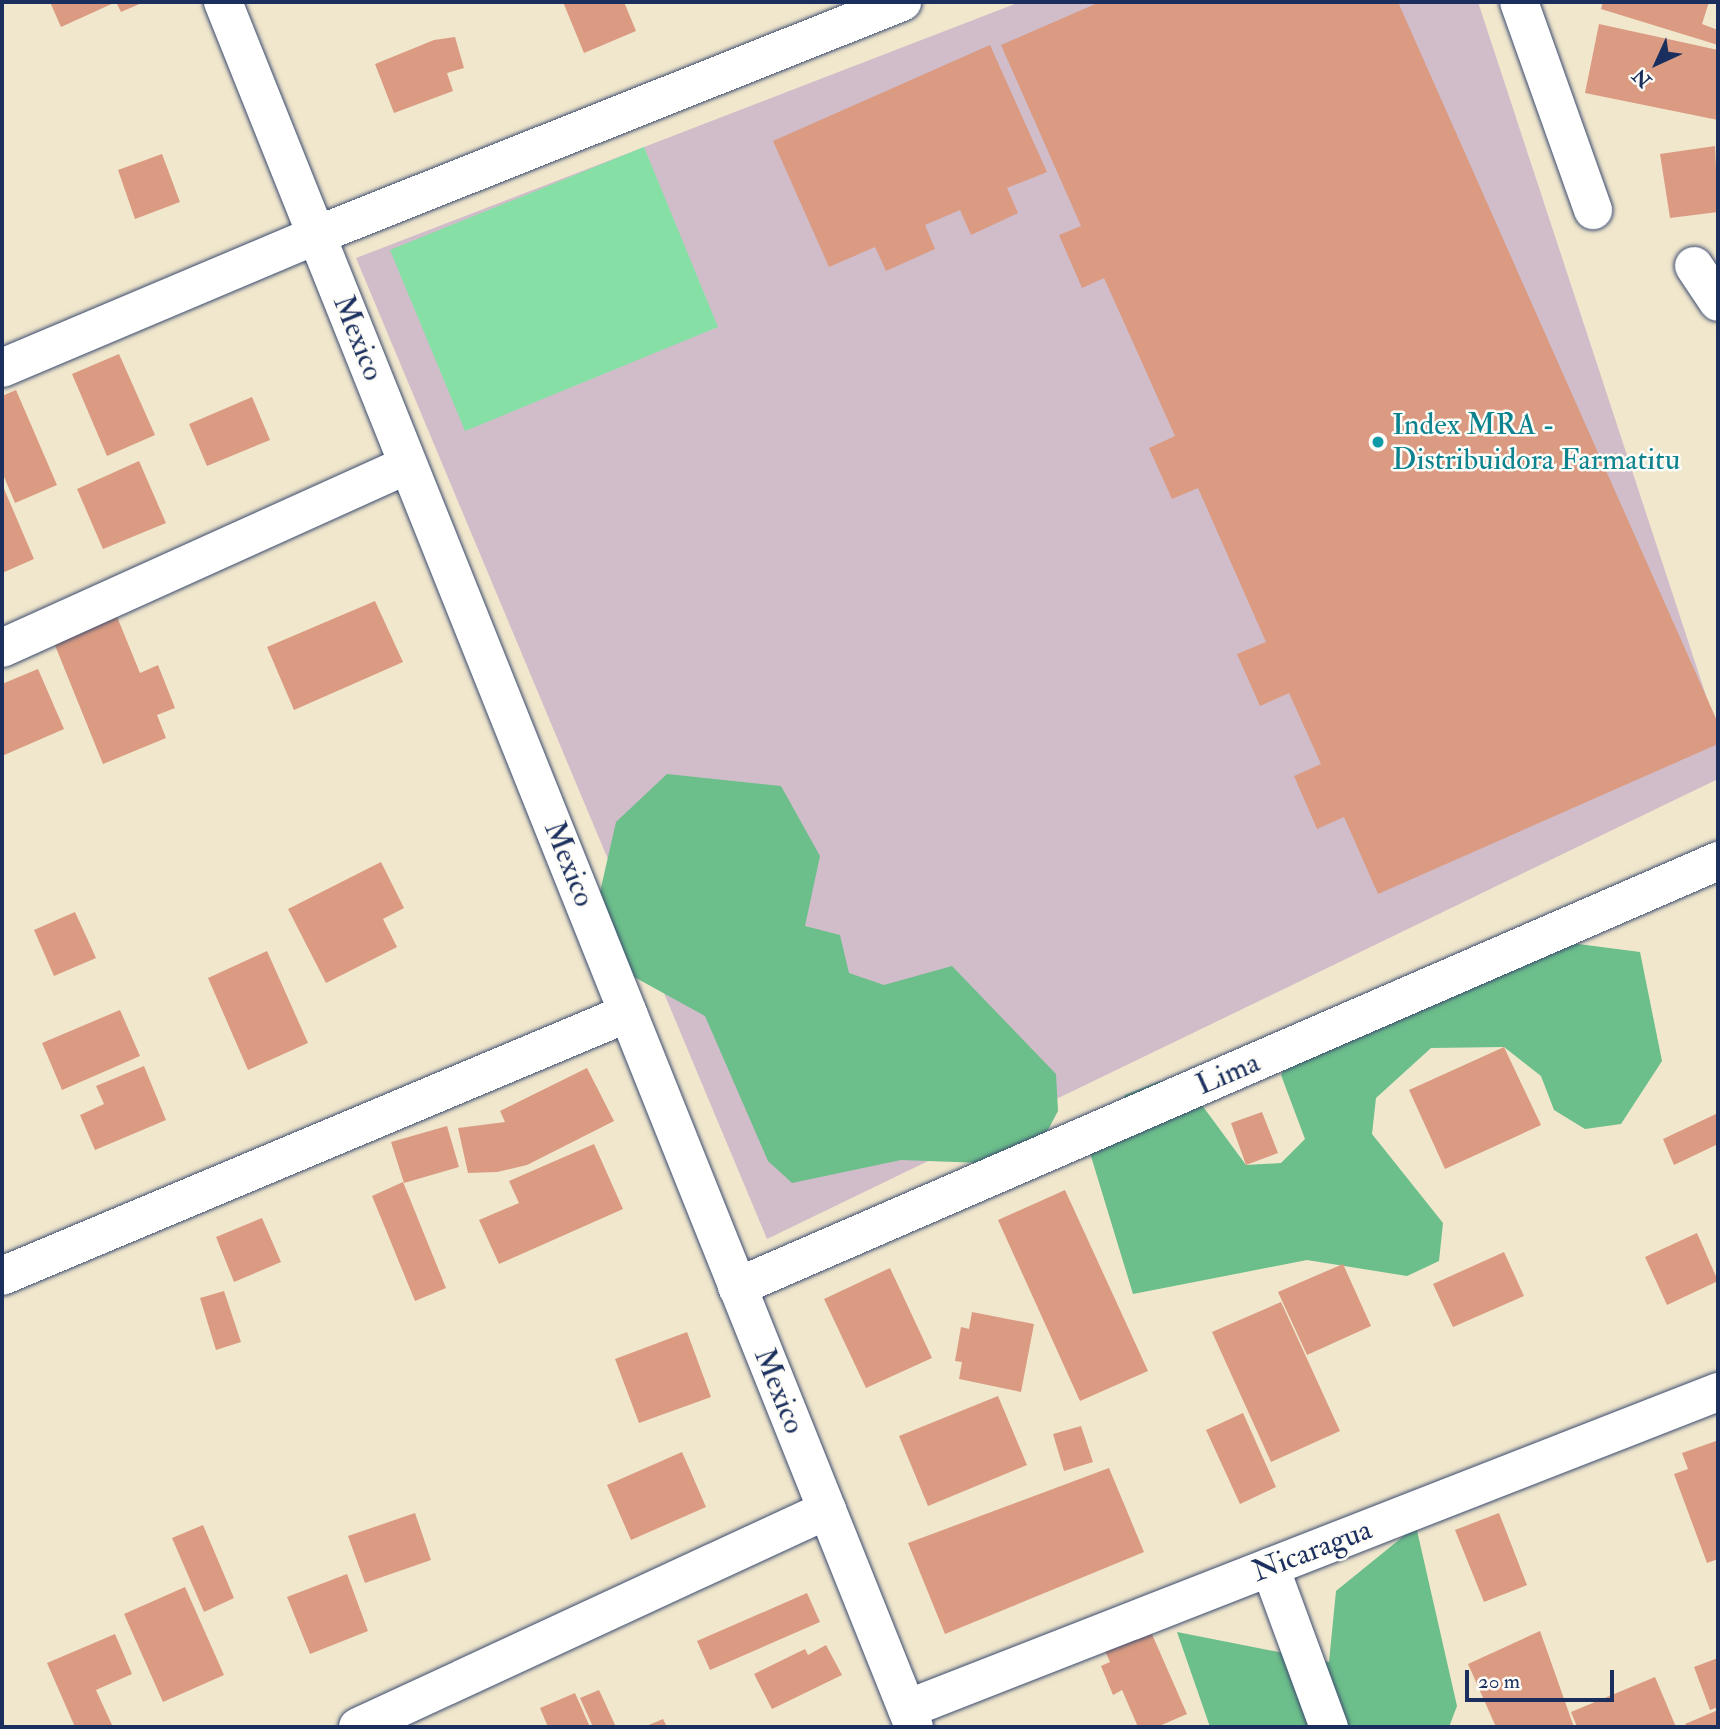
<!DOCTYPE html>
<html>
<head>
<meta charset="utf-8">
<style>
	body { margin:0 }
	#map { position:relative; width:1720px; height:1729px; overflow:hidden; background:#f1e7cd; font-family:"IM FELL Double Pica",serif }
	div>[style] { position:absolute }
	.industrial>* { inset:0; background:#d1bdc9 }
	.green>* { inset:0; background:#86e0a6 }
	.forest>* { inset:0; background:#6cbe8b }
	.building>* { inset:0; background:#da9b82 }
	.roads { filter:drop-shadow(0 0 2px #3b4b6f) drop-shadow(0 0 2px #3b4b6f) }
	.minor>* { height:38px; margin:-19px; padding:0 19px; transform-origin:19px; border-radius:19px; background:#fff }
	.dots>* { width:19px; height:19px; translate:-50% -50%; box-sizing:border-box; border:4px solid #fdfcf7; border-radius:50% }
	span { translate:-50% -50%; white-space:nowrap; text-align:center; line-height:1.15; -webkit-text-stroke:5px #fdfcf7; paint-order:stroke }
	.street-label { font-size:30px; color:#1b2f5e }
	.culture-label { font-size:30px; color:#0d838f }
	.left { translate:0 -50%; text-align:left }
	.frame { position:absolute; inset:0; border:4px solid #1b2f5e; pointer-events:none }
	.north { position:absolute; left:1622px; top:28px; width:70px; height:70px; -webkit-text-stroke:5px #fdfcf7; paint-order:stroke; rotate:225deg; font-size:19px; font-weight:700; line-height:28px; text-align:center; color:#1b2f5e }
	.north::after { content:''; display:block; margin:auto; width:24px; height:32px; background:#1b2f5e; clip-path:polygon(50% 0,100% 100%,50% 72%,0 100%) }
	.scale { position:absolute; left:1465px; top:1670px; width:149px; height:32px; box-sizing:border-box; border:4px solid #1b2f5e; border-top:0; padding-left:9px; font-size:21px; line-height:24px; white-space:nowrap; color:#1b2f5e; -webkit-text-stroke:5px #fdfcf7; paint-order:stroke }
</style>
</head>
<body>
<div id="map">
	<div class="industrial">
		<i style="clip-path:polygon(1020px 2px,1478px 2px,1718px 732px,1718px 779px,767px 1239px,356px 258px)"></i>
	</div>
	<div class="green">
		<i style="clip-path:polygon(644px 147px,718px 327px,465px 431px,390px 250px)"></i>
	</div>
	<div class="forest">
		<i style="clip-path:polygon(667px 774px,781px 786px,820px 856px,805px 926px,840px 935px,849px 973px,884px 985px,952px 966px,1056px 1074px,1058px 1111px,1040px 1145px,1010px 1164px,901px 1160px,792px 1183px,768px 1161px,705px 1016px,616px 967px,600px 892px,616px 822px)"></i>
		<i style="clip-path:polygon(1555px 941px,1640px 952px,1662px 1061px,1621px 1124px,1585px 1129px,1554px 1110px,1541px 1076px,1504px 1047px,1431px 1048px,1376px 1098px,1372px 1134px,1443px 1223px,1439px 1261px,1407px 1276px,1307px 1260px,1133px 1294px,1090px 1153px,1125px 1095px,1160px 1081px,1196px 1097px,1246px 1165px,1281px 1163px,1305px 1139px,1281px 1075px,1316px 1016px)"></i>
		<i style="clip-path:polygon(1416px 1526px,1457px 1706px,1449px 1727px,1210px 1727px,1177px 1632px,1329px 1662px,1336px 1591px)"></i>
	</div>
	<div class="building">
		<i style="clip-path:polygon(50px 2px,144px 2px,121px 12px,116px 2px,61px 27px)"></i>
		<i style="clip-path:polygon(563px 2px,624px 2px,636px 31px,584px 53px)"></i>
		<i style="clip-path:polygon(1100px 2px,1398px 2px,1718px 723px,1718px 744px,1378px 894px,1344px 817px,1317px 829px,1294px 776px,1321px 764px,1289px 693px,1260px 706px,1237px 654px,1266px 642px,1198px 488px,1172px 499px,1149px 448px,1175px 436px,1104px 278px,1082px 288px,1059px 235px,1081px 226px,1001px 45px)"></i>
		<i style="clip-path:polygon(1603px 2px,1709px 2px,1702px 24px,1718px 30px,1718px 45px,1601px 9px)"></i>
		<i style="clip-path:polygon(1599px 24px,1718px 50px,1718px 120px,1585px 93px)"></i>
		<i style="clip-path:polygon(455px 37px,464px 68px,447px 73px,453px 91px,394px 113px,375px 64px,434px 40px)"></i>
		<i style="clip-path:polygon(990px 45px,1047px 172px,1007px 188px,1018px 213px,971px 235px,960px 210px,925px 225px,935px 249px,886px 271px,875px 247px,829px 267px,773px 141px)"></i>
		<i style="clip-path:polygon(1715px 146px,1718px 212px,1670px 218px,1660px 154px)"></i>
		<i style="clip-path:polygon(162px 154px,180px 202px,135px 219px,118px 170px)"></i>
		<i style="clip-path:polygon(119px 354px,155px 435px,107px 456px,72px 374px)"></i>
		<i style="clip-path:polygon(16px 390px,57px 485px,15px 503px,2px 472px,2px 396px)"></i>
		<i style="clip-path:polygon(252px 397px,270px 440px,207px 466px,189px 424px)"></i>
		<i style="clip-path:polygon(139px 461px,166px 523px,103px 549px,77px 489px)"></i>
		<i style="clip-path:polygon(2px 484px,34px 559px,2px 573px)"></i>
		<i style="clip-path:polygon(375px 601px,403px 662px,294px 710px,267px 647px)"></i>
		<i style="clip-path:polygon(113px 607px,140px 673px,158px 665px,175px 708px,157px 715px,166px 738px,103px 764px,50px 633px)"></i>
		<i style="clip-path:polygon(38px 669px,64px 729px,2px 756px,2px 684px)"></i>
		<i style="clip-path:polygon(381px 862px,404px 908px,383px 919px,397px 947px,326px 983px,288px 909px)"></i>
		<i style="clip-path:polygon(75px 912px,96px 958px,54px 976px,34px 930px)"></i>
		<i style="clip-path:polygon(267px 951px,308px 1043px,248px 1070px,208px 978px)"></i>
		<i style="clip-path:polygon(120px 1010px,140px 1056px,62px 1090px,42px 1043px)"></i>
		<i style="clip-path:polygon(1504px 1047px,1541px 1125px,1445px 1169px,1409px 1090px)"></i>
		<i style="clip-path:polygon(144px 1066px,166px 1120px,95px 1150px,80px 1115px,104px 1104px,96px 1086px)"></i>
		<i style="clip-path:polygon(587px 1068px,614px 1121px,527px 1165px,497px 1172px,468px 1173px,458px 1128px,505px 1122px,500px 1111px)"></i>
		<i style="clip-path:polygon(1262px 1112px,1278px 1153px,1246px 1165px,1231px 1123px)"></i>
		<i style="clip-path:polygon(1718px 1113px,1718px 1144px,1674px 1165px,1663px 1139px)"></i>
		<i style="clip-path:polygon(447px 1126px,459px 1167px,404px 1183px,391px 1142px)"></i>
		<i style="clip-path:polygon(594px 1144px,623px 1209px,499px 1264px,479px 1220px,519px 1203px,509px 1181px)"></i>
		<i style="clip-path:polygon(403px 1182px,446px 1288px,415px 1301px,372px 1196px)"></i>
		<i style="clip-path:polygon(1065px 1190px,1148px 1371px,1080px 1401px,998px 1220px)"></i>
		<i style="clip-path:polygon(262px 1218px,281px 1262px,234px 1282px,216px 1237px)"></i>
		<i style="clip-path:polygon(1697px 1233px,1718px 1281px,1667px 1305px,1645px 1257px)"></i>
		<i style="clip-path:polygon(1504px 1252px,1524px 1296px,1453px 1327px,1433px 1284px)"></i>
		<i style="clip-path:polygon(1343px 1264px,1371px 1326px,1307px 1355px,1278px 1292px)"></i>
		<i style="clip-path:polygon(890px 1268px,932px 1358px,866px 1388px,824px 1299px)"></i>
		<i style="clip-path:polygon(224px 1291px,241px 1342px,216px 1350px,200px 1298px)"></i>
		<i style="clip-path:polygon(1281px 1302px,1340px 1431px,1271px 1462px,1212px 1332px)"></i>
		<i style="clip-path:polygon(972px 1312px,1034px 1324px,1021px 1392px,959px 1379px,962px 1362px,955px 1361px,961px 1327px,969px 1329px)"></i>
		<i style="clip-path:polygon(687px 1332px,711px 1397px,639px 1423px,615px 1359px)"></i>
		<i style="clip-path:polygon(998px 1396px,1027px 1465px,928px 1506px,899px 1436px)"></i>
		<i style="clip-path:polygon(1243px 1413px,1276px 1487px,1240px 1504px,1206px 1430px)"></i>
		<i style="clip-path:polygon(1081px 1426px,1093px 1462px,1064px 1471px,1053px 1434px)"></i>
		<i style="clip-path:polygon(1716px 1441px,1718px 1559px,1707px 1563px,1674px 1474px,1688px 1469px,1682px 1453px)"></i>
		<i style="clip-path:polygon(682px 1452px,706px 1507px,631px 1540px,607px 1485px)"></i>
		<i style="clip-path:polygon(1109px 1468px,1144px 1552px,945px 1634px,908px 1543px)"></i>
		<i style="clip-path:polygon(415px 1513px,431px 1560px,365px 1583px,348px 1536px)"></i>
		<i style="clip-path:polygon(1499px 1513px,1527px 1585px,1484px 1602px,1455px 1530px)"></i>
		<i style="clip-path:polygon(203px 1525px,234px 1598px,204px 1612px,172px 1538px)"></i>
		<i style="clip-path:polygon(347px 1574px,368px 1631px,310px 1654px,287px 1597px)"></i>
		<i style="clip-path:polygon(185px 1587px,224px 1675px,163px 1702px,124px 1614px)"></i>
		<i style="clip-path:polygon(807px 1593px,820px 1622px,710px 1670px,697px 1641px)"></i>
		<i style="clip-path:polygon(1540px 1631px,1574px 1727px,1496px 1727px,1468px 1664px)"></i>
		<i style="clip-path:polygon(1151px 1632px,1187px 1714px,1157px 1727px,1138px 1727px,1122px 1690px,1113px 1695px,1101px 1666px,1110px 1662px,1105px 1651px)"></i>
		<i style="clip-path:polygon(115px 1634px,132px 1674px,96px 1690px,112px 1725px,75px 1727px,47px 1663px)"></i>
		<i style="clip-path:polygon(826px 1645px,842px 1675px,772px 1709px,754px 1674px,805px 1649px,808px 1655px)"></i>
		<i style="clip-path:polygon(1718px 1658px,1718px 1707px,1710px 1710px,1694px 1667px)"></i>
		<i style="clip-path:polygon(1655px 1677px,1676px 1727px,1577px 1727px,1571px 1712px)"></i>
		<i style="clip-path:polygon(599px 1690px,616px 1727px,593px 1727px,580px 1698px)"></i>
		<i style="clip-path:polygon(575px 1693px,590px 1727px,548px 1727px,540px 1708px)"></i>
		<i style="clip-path:polygon(1718px 1710px,1718px 1727px,1687px 1727px,1685px 1724px)"></i>
		<i style="clip-path:polygon(663px 1719px,667px 1727px,644px 1727px)"></i>
	</div>
	<div class="roads">
		<div class="minor">
			<i style="left:223px;top:2px;width:1858px;rotate:68.17deg"></i>
			<i style="left:1519px;top:2px;width:221px;rotate:70.4deg"></i>
			<i style="left:1694px;top:266px;width:43px;rotate:56.3deg"></i>
			<i style="left:2px;top:368px;width:342px;rotate:-22.9deg"></i>
			<i style="left:317px;top:235px;width:630px;rotate:-21.72deg"></i>
			<i style="left:2px;top:648px;width:445px;rotate:-24.3deg"></i>
			<i style="left:2px;top:1276px;width:679px;rotate:-22.79deg"></i>
			<i style="left:737px;top:1287px;width:1070px;rotate:-23.47deg"></i>
			<i style="left:1270px;top:1567px;width:171px;rotate:69.8deg"></i>
			<i style="left:907px;top:1709px;width:871px;rotate:-21.35deg"></i>
			<i style="left:358px;top:1727px;width:517px;rotate:-24.83deg"></i>
		</div>
	</div>
	<div class="dots">
		<i style="left:1378px;top:442px;background:#0f9aa8"></i>
	</div>
	<div class="street-label">
		<span style="left:358px;top:338px;rotate:68deg">Mexico</span>
		<span style="left:569px;top:864px;rotate:68deg">Mexico</span>
		<span style="left:1228px;top:1074px;rotate:-23deg">Lima</span>
		<span style="left:779px;top:1391px;rotate:68deg">Mexico</span>
		<span style="left:1312px;top:1551px;rotate:-21deg">Nicaragua</span>
	</div>
	<div class="culture-label">
		<span class="left" style="left:1392px;top:442px">Index MRA -<br>Distribuidora Farmatitu</span>
	</div>
	<div class="frame"></div>
	<div class="north">N</div>
	<div class="scale">20 m</div>
</div>
</body>
</html>
